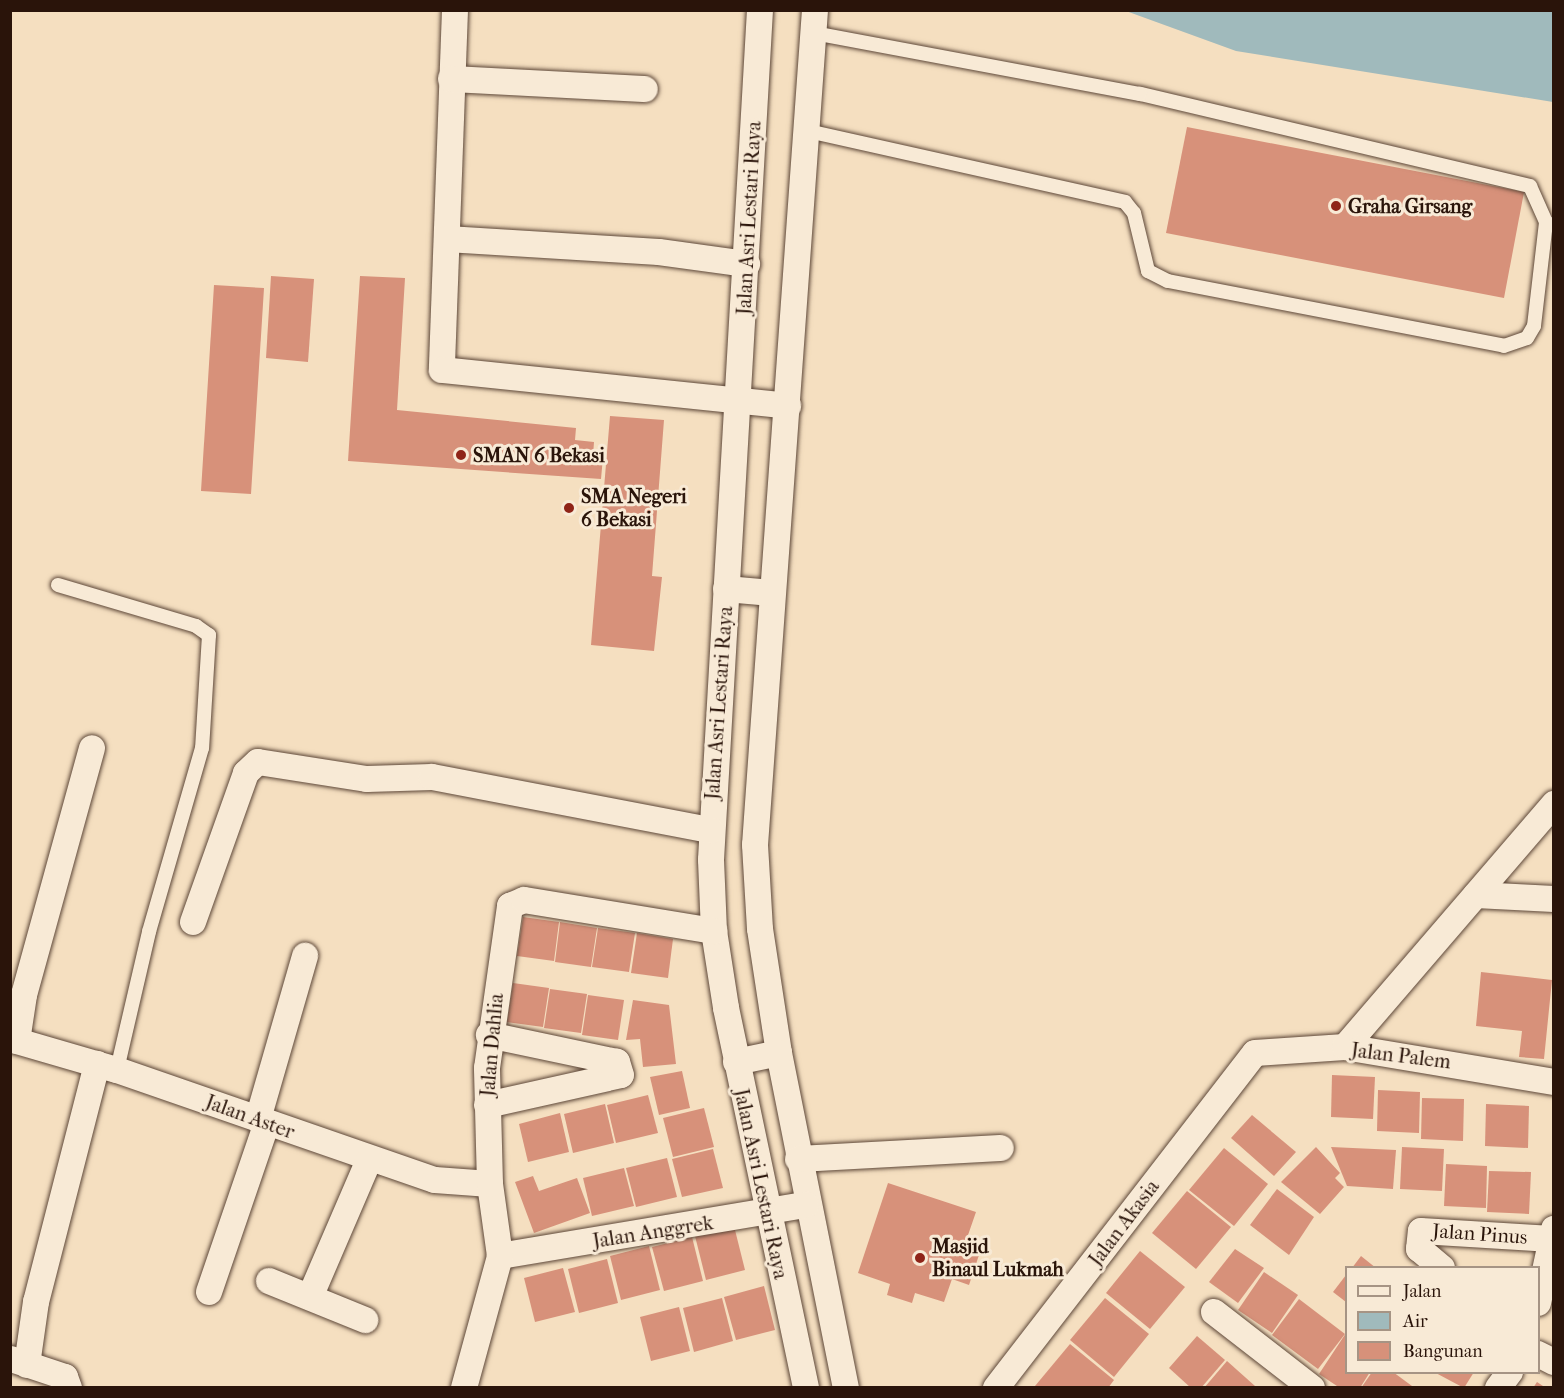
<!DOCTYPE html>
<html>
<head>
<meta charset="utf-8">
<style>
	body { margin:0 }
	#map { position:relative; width:1564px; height:1398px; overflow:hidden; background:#f5dfc0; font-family:"IM FELL French Canon",serif }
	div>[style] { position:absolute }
	.water>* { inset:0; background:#a0babc }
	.building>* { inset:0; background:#d7917a }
	.roads { filter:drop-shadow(0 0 2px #5d4738) drop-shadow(0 0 2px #5d4738) }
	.service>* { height:14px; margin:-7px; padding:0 7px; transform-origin:7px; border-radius:7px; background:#f8ead6 }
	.minor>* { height:26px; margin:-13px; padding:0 13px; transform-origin:13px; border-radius:13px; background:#f8ead6 }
	.dots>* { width:16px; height:16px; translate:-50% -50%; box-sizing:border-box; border:3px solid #f8ead6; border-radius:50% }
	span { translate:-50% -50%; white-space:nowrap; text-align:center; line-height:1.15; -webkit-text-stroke:6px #f8ead6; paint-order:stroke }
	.poi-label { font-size:20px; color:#2a140a; font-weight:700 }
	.left { translate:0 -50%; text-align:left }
	.street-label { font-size:20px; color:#2a140a }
	.frame { position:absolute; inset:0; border:12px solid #2a140a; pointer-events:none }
	.legend { position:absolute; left:1345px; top:1266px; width:195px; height:108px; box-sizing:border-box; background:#f8ead6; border:2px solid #a69484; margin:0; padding:8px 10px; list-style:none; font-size:18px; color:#2a140a }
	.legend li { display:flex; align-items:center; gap:12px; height:30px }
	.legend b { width:30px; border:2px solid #a69484 }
</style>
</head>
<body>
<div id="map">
	<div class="water">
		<i style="clip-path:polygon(1126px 11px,1553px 11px,1553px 102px,1236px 51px)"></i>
	</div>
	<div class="building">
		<i style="clip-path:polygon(1187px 127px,1524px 192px,1504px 298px,1166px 233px)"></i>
		<i style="clip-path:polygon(271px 276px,314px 279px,308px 362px,266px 358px)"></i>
		<i style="clip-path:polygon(360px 276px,405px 278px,397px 410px,576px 428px,575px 440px,594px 442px,593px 456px,603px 457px,601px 479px,348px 461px)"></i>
		<i style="clip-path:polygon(214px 285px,264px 288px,251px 494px,201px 491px)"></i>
		<i style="clip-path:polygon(610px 416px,664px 420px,652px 576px,662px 577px,654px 651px,591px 645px)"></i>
		<i style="clip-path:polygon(523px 917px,559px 922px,554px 961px,517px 956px)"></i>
		<i style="clip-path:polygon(560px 922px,597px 928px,591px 967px,555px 962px)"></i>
		<i style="clip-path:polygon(598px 928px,635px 933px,629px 972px,592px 967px)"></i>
		<i style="clip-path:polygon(637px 933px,673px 939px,668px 978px,631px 973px)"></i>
		<i style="clip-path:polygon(1481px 972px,1552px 980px,1544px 1059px,1519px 1057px,1522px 1031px,1476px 1026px)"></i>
		<i style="clip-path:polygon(513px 983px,549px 988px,543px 1027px,507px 1022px)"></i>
		<i style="clip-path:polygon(550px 989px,587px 994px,581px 1033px,544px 1028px)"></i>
		<i style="clip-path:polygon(588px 995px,624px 1000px,618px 1040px,582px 1035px)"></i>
		<i style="clip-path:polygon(633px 1000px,669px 1005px,676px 1064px,643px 1067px,640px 1039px,626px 1040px)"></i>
		<i style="clip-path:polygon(682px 1071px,690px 1108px,659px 1115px,650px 1077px)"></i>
		<i style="clip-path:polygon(1332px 1075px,1375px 1077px,1373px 1119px,1331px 1117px)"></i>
		<i style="clip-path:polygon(1378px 1090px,1420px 1092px,1419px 1133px,1377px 1131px)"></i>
		<i style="clip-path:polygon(648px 1095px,658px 1133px,616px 1143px,607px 1105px)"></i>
		<i style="clip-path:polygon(1422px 1098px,1464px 1099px,1463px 1141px,1421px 1139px)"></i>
		<i style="clip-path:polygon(605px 1104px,614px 1143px,573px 1153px,564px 1114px)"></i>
		<i style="clip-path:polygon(1486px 1104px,1529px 1106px,1528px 1148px,1485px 1146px)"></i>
		<i style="clip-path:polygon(704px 1108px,714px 1147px,673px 1157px,663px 1118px)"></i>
		<i style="clip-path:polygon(560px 1113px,569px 1152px,528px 1162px,519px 1124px)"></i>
		<i style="clip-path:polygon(1252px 1115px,1296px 1152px,1274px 1176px,1231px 1138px)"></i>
		<i style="clip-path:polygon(1316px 1147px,1340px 1173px,1335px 1178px,1344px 1187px,1320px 1214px,1281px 1182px)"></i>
		<i style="clip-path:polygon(1331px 1147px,1396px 1150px,1393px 1189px,1347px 1186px)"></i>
		<i style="clip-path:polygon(1402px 1147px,1444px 1149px,1442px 1191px,1400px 1189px)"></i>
		<i style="clip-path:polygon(1224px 1148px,1268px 1184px,1234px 1226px,1189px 1190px)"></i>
		<i style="clip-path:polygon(713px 1149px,723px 1188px,682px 1197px,672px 1159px)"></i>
		<i style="clip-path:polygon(667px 1158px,677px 1197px,636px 1207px,626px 1168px)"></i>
		<i style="clip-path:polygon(1446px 1164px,1487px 1166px,1486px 1208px,1444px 1206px)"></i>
		<i style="clip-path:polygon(624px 1168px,634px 1206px,592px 1216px,583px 1178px)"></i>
		<i style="clip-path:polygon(1489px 1171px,1531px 1172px,1529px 1214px,1487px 1212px)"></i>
		<i style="clip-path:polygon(533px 1176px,539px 1191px,577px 1178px,590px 1213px,534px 1233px,515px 1182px)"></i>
		<i style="clip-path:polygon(888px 1183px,976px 1212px,967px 1238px,983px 1243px,969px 1285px,952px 1279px,944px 1302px,915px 1293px,912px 1303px,887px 1295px,890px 1284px,858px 1273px)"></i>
		<i style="clip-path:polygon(1277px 1189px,1314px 1217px,1289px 1255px,1250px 1225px)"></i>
		<i style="clip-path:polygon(1187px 1191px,1231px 1227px,1196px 1269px,1152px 1233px)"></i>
		<i style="clip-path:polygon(734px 1226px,745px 1270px,706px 1280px,695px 1236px)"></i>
		<i style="clip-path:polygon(692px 1237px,703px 1281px,664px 1291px,652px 1247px)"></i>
		<i style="clip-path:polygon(649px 1246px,660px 1290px,621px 1300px,610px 1256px)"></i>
		<i style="clip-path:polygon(1235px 1249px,1264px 1268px,1238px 1303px,1209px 1282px)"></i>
		<i style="clip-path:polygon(1140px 1251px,1185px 1287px,1150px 1329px,1106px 1293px)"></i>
		<i style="clip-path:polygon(1361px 1256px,1376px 1268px,1352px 1268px)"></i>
		<i style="clip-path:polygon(607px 1259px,618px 1303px,579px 1313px,568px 1269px)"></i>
		<i style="clip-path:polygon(563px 1268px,575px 1312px,535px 1322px,524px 1278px)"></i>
		<i style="clip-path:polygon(1264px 1272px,1298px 1295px,1272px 1333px,1238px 1310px)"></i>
		<i style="clip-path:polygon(1346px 1275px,1346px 1302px,1333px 1292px)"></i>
		<i style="clip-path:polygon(764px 1286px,775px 1330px,736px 1340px,724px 1297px)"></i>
		<i style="clip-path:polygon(722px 1298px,733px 1341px,694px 1352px,683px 1308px)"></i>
		<i style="clip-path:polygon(1105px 1298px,1149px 1334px,1114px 1377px,1070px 1340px)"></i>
		<i style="clip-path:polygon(1299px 1299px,1345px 1334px,1318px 1369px,1272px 1335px)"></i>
		<i style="clip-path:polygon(679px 1307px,690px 1351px,651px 1361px,640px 1317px)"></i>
		<i style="clip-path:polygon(1346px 1333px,1346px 1372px,1370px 1372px,1360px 1388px,1340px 1388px,1319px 1374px)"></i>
		<i style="clip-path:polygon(1197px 1336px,1225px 1360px,1201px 1388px,1191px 1388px,1169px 1368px)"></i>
		<i style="clip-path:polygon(1070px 1344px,1114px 1380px,1108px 1388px,1035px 1386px)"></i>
		<i style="clip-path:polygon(1227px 1361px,1255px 1386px,1253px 1388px,1204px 1388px)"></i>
		<i style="clip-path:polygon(1372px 1372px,1393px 1372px,1412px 1386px,1361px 1388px)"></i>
		<i style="clip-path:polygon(1434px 1372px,1474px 1372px,1464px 1388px)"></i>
		<i style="clip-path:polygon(1537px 1382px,1546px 1388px,1533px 1388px)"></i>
	</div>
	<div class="roads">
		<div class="service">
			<i style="left:808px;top:131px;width:325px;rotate:12.6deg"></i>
			<i style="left:1125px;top:202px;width:14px;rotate:51deg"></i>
			<i style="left:1134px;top:213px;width:60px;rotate:76.4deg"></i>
			<i style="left:1148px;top:271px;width:22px;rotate:27deg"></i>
			<i style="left:1168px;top:281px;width:342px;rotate:10.9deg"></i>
			<i style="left:1504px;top:346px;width:24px;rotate:-19deg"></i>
			<i style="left:1527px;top:338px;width:14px;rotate:-60deg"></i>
			<i style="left:1534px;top:326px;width:105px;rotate:-83.4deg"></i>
			<i style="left:1546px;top:222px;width:39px;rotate:-114deg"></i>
			<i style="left:1530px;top:186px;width:401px;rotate:-166.7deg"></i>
			<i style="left:1140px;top:94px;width:331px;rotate:-169.4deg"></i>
			<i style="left:58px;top:585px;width:144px;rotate:16.5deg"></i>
			<i style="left:196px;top:626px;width:16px;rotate:35deg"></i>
			<i style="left:209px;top:635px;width:113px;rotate:93.5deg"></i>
			<i style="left:202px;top:748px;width:191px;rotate:106.1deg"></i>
			<i style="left:149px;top:932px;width:142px;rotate:103.1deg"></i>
		</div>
		<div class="minor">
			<i style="left:455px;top:10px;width:360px;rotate:92.1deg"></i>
			<i style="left:442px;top:370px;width:348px;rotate:5.9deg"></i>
			<i style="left:760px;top:10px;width:851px;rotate:93.3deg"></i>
			<i style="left:711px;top:860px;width:71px;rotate:87.6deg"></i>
			<i style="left:714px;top:931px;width:78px;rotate:81.1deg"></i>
			<i style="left:726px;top:1008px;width:388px;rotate:78.1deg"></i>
			<i style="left:815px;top:10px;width:837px;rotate:94.11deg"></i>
			<i style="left:755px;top:845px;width:84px;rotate:86.6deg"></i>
			<i style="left:760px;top:929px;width:125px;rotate:81.3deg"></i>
			<i style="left:779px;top:1053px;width:342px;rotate:78.7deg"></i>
			<i style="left:451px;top:79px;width:194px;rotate:3deg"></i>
			<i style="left:447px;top:239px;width:212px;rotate:3.5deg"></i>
			<i style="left:659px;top:252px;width:89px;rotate:7.8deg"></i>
			<i style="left:726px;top:589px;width:46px;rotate:5deg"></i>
			<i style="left:1476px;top:895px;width:78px;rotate:2.9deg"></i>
			<i style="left:193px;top:922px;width:158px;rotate:-70.4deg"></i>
			<i style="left:246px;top:773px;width:16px;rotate:-43deg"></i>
			<i style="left:258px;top:762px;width:110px;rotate:8.9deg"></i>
			<i style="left:367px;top:779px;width:65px;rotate:-1.8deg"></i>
			<i style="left:432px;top:777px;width:284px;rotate:10.8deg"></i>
			<i style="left:10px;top:1039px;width:111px;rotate:16.2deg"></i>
			<i style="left:117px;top:1070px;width:336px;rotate:19.1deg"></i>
			<i style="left:435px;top:1180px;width:55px;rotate:4.2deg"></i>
			<i style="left:17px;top:1041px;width:47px;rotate:-81.3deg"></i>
			<i style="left:24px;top:995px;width:256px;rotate:-74.6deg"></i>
			<i style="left:1345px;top:1047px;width:321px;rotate:-49.3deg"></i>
			<i style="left:736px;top:1062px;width:44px;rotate:-11.8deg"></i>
			<i style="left:487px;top:1105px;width:137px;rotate:-12.6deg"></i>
			<i style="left:621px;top:1075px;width:14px;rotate:-107deg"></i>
			<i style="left:617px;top:1062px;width:131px;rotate:-168.1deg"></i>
			<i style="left:258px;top:1119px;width:170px;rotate:-73.9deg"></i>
			<i style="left:798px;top:1159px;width:203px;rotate:-3.1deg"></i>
			<i style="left:500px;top:1256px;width:310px;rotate:-9.5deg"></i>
			<i style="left:1442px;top:1268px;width:30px;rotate:-140deg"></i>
			<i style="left:1419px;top:1249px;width:18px;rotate:-84deg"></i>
			<i style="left:1421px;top:1231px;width:131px;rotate:3.5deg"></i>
			<i style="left:269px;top:1281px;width:104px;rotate:22.1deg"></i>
			<i style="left:209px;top:1292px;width:179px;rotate:-71.1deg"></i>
			<i style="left:310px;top:1297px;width:149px;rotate:-66.7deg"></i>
			<i style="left:1538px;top:1303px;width:76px;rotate:-77.8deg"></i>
			<i style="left:1214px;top:1312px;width:124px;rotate:37.8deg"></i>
			<i style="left:1538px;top:1354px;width:18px;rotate:27deg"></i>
			<i style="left:11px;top:1359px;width:57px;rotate:18.4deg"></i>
			<i style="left:65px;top:1377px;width:12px;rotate:70deg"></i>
			<i style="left:27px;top:1365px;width:64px;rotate:-81.9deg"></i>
			<i style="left:36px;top:1302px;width:246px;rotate:-75.6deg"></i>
			<i style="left:464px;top:1388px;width:137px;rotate:-74.7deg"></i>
			<i style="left:500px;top:1256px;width:73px;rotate:-97.9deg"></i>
			<i style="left:490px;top:1184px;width:116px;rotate:-91.5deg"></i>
			<i style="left:487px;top:1068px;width:164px;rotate:-81.9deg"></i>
			<i style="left:510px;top:906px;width:15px;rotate:-23deg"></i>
			<i style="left:524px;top:900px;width:193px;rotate:9.3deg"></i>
			<i style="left:996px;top:1388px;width:423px;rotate:-52.3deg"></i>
			<i style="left:1255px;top:1053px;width:90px;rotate:-3.8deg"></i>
			<i style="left:1345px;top:1047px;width:212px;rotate:9.5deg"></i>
			<i style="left:1498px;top:1388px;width:20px;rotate:-53deg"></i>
		</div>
	</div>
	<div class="dots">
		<i style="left:1336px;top:206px;background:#8f2418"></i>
		<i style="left:461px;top:455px;background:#8f2418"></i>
		<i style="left:569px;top:508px;background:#8f2418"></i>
		<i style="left:920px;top:1258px;background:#8f2418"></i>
	</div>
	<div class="poi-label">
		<span class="left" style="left:1348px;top:206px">Graha Girsang</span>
		<span class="left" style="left:473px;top:455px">SMAN 6 Bekasi</span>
		<span class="left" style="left:581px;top:508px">SMA Negeri<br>6 Bekasi</span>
		<span class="left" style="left:932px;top:1258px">Masjid<br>Binaul Lukmah</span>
	</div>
	<div class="street-label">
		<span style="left:749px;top:218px;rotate:-87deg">Jalan Asri Lestari Raya</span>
		<span style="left:719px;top:703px;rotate:-86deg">Jalan Asri Lestari Raya</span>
		<span style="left:492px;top:1045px;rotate:-85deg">Jalan Dahlia</span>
		<span style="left:1401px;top:1056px;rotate:7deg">Jalan Palem</span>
		<span style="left:250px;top:1117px;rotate:20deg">Jalan Aster</span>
		<span style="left:761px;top:1184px;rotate:78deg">Jalan Asri Lestari Raya</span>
		<span style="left:1124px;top:1223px;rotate:-53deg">Jalan Akasia</span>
		<span style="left:653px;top:1232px;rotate:-9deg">Jalan Anggrek</span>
		<span style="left:1480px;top:1234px;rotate:4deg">Jalan Pinus</span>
	</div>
	<div class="frame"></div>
	<ul class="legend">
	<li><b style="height:8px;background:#f8ead6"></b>Jalan</li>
	<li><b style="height:16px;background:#a0babc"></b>Air</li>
	<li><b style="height:16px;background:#d7917a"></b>Bangunan</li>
	</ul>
</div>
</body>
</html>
